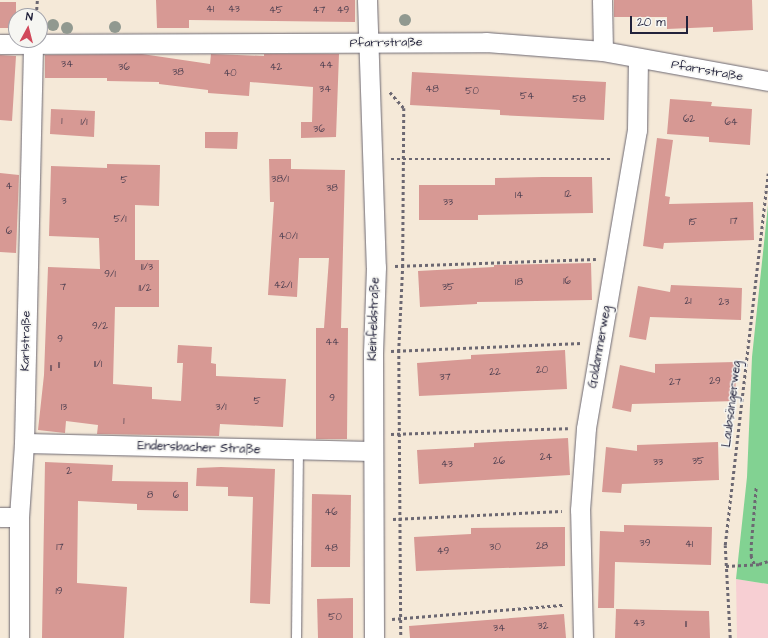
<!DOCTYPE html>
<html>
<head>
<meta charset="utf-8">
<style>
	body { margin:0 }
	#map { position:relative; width:768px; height:638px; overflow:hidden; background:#f5e9d8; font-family:"Architects Daughter",sans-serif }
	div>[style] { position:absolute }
	.built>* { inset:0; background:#f7cfd3 }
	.green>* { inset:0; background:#82d292 }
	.building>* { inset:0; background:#d79994 }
	.path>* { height:2.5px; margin-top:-1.25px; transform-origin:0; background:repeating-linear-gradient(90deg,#6c6872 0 3px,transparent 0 6px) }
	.roads { filter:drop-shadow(0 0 1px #6c6872) drop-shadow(0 0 1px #6c6872) }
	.lane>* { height:9px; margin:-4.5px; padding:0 4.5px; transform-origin:4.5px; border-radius:4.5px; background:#fff }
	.street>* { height:19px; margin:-9.5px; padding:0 9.5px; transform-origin:9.5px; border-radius:9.5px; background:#fff }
	.trees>* { width:12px; height:12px; margin:-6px; border-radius:50%; background:#919990 }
	span { translate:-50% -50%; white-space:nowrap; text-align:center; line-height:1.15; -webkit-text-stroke:3px #f6f6f2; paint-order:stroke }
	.number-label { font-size:10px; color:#4f4051 }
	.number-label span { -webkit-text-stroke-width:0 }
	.street-label { font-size:12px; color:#22223b }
	.north { position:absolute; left:8px; top:8px; width:40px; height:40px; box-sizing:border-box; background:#f6f6f2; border:1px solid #a1a1a9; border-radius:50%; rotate:7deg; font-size:11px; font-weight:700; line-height:16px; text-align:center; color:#22223b }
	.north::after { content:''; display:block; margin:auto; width:14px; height:18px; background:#d1495b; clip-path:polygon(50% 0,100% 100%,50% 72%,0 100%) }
	.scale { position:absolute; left:630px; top:16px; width:58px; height:18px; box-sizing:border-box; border:2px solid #22223b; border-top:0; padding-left:5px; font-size:12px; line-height:14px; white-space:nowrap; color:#22223b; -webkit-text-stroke:3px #f6f6f2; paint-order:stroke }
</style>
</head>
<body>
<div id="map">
	<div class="built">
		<i style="clip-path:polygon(736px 579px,768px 584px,768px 638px,737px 638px)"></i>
	</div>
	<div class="green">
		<i style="clip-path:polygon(768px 205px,768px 584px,736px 579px,747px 477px,752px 357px)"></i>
	</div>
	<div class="building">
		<i style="clip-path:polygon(156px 0,355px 0,355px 22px,189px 20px,189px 28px,157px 28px)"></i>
		<i style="clip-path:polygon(614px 0,752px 0,753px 30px,713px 32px,713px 27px,667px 29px,667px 17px,614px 17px)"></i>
		<i style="clip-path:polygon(0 2px,16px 2px,16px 28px,0 28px)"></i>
		<i style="clip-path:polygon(142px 54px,210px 64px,211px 54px,264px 56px,264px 54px,339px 54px,336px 137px,301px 138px,301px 122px,312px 122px,313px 87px,250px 82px,249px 96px,208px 93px,208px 90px,159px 84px,159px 82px,107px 81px,107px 78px,45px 78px,45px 55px)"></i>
		<i style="clip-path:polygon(0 55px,16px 56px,12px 121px,0 120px)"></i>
		<i style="clip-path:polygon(412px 72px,606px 82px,604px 120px,500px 115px,500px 110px,410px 105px)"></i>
		<i style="clip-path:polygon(670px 99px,712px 102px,711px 106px,752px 109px,750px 145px,709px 142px,709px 137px,667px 134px)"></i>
		<i style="clip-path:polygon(51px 109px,95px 111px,94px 137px,50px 134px)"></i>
		<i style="clip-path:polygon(205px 132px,238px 132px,237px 149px,205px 148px)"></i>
		<i style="clip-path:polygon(657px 138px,673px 140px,665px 196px,670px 197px,669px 204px,753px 202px,754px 240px,664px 243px,663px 249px,643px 246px)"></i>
		<i style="clip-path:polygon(269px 159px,291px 159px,291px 169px,345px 170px,341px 328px,348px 328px,347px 439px,316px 439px,316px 328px,324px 328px,329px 258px,299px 258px,297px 297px,268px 295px,274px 202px,270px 202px)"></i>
		<i style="clip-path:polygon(107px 164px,160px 165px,159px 206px,135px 205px,135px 260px,159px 260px,159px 307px,115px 307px,113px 384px,152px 387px,152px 399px,181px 401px,183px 363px,177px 363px,178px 345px,212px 347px,211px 363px,216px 364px,216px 376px,286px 379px,283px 427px,220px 424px,219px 436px,97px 434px,98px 425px,66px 421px,65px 433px,38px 430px,44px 375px,48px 267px,100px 269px,99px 238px,49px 236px,51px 166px,107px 168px)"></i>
		<i style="clip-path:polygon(0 173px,19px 175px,16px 253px,0 252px)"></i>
		<i style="clip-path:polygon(543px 177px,592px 177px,593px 213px,478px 215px,478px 220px,419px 220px,419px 185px,495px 185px,495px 178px)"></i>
		<i style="clip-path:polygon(591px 263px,592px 300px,477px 302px,477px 304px,420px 307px,418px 271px,494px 267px,494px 265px)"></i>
		<i style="clip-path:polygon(671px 285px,742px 288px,741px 320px,650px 317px,646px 340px,629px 337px,638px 286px,670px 292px)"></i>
		<i style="clip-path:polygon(565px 350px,567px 389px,419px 396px,417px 363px,471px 359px,471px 355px)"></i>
		<i style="clip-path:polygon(735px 362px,736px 401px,632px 404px,631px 412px,612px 408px,620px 365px,655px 373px,655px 364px)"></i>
		<i style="clip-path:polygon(568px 438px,570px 475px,419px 484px,417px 450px,474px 447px,474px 443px)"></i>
		<i style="clip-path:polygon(718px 442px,719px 480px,622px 484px,621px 493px,602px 492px,606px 447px,637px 451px,637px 445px)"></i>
		<i style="clip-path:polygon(45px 462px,113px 465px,112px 481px,188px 482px,188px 511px,137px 510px,137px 504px,78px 501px,77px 583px,127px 587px,124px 638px,42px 638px)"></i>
		<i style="clip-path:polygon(221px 467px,275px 469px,270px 604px,250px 603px,253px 497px,228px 496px,228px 487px,196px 486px,197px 468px)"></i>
		<i style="clip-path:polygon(312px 494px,351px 495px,350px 567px,311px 567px)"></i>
		<i style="clip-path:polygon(624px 525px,712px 527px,711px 565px,615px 562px,614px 608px,598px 608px,600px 531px,624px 532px)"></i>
		<i style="clip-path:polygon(565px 527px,565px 566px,416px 571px,414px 537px,471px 534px,471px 528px)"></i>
		<i style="clip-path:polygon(353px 598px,353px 638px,318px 638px,317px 599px)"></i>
		<i style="clip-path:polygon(616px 609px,709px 611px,710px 638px,615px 638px)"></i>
		<i style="clip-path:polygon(564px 614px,566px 638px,410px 638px,409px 626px)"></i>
	</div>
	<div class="path">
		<i style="left:36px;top:16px;width:16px;rotate:-86deg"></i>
		<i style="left:390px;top:92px;width:21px;rotate:49deg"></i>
		<i style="left:404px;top:108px;width:157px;rotate:90.4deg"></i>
		<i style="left:403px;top:265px;width:85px;rotate:92.7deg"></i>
		<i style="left:399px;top:350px;width:288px;rotate:89.6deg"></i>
		<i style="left:391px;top:159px;width:221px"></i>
		<i style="left:395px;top:266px;width:201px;rotate:-2deg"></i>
		<i style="left:391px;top:351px;width:191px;rotate:-2.4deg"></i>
		<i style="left:391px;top:434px;width:177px;rotate:-1.9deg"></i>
		<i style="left:393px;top:519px;width:169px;rotate:-2.7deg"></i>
		<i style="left:754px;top:564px;width:8px;rotate:-113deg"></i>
		<i style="left:751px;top:557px;width:12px;rotate:-90deg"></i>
		<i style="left:751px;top:545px;width:58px;rotate:-85.1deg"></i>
		<i style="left:726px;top:566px;width:33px;rotate:-3deg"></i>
		<i style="left:759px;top:564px;width:9px;rotate:-18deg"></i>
		<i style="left:392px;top:619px;width:173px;rotate:-4.7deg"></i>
		<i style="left:730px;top:638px;width:93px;rotate:-93.1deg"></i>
		<i style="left:725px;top:545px;width:374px;rotate:-83.4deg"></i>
	</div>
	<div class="roads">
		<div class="lane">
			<i style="left:296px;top:638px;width:187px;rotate:-89.4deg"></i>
		</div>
		<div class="street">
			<i style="left:367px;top:0;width:267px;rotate:88.1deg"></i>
			<i style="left:376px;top:267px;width:86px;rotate:92deg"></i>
			<i style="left:373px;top:353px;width:285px;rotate:89.8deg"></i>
			<i style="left:602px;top:0;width:51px;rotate:88.9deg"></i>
			<i style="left:0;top:44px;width:486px;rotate:-0.2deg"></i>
			<i style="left:486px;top:42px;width:117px;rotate:4.4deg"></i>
			<i style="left:603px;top:51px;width:168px;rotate:10.3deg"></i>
			<i style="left:24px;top:443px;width:349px;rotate:1.3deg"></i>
			<i style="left:0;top:517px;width:19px"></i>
			<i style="left:19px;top:638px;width:121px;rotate:-90deg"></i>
			<i style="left:19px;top:517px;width:74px;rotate:-86.1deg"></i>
			<i style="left:24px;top:443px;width:399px;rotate:-88.7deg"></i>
			<i style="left:583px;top:638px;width:128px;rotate:-91.3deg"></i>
			<i style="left:580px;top:510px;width:82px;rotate:-85.8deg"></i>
			<i style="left:586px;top:428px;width:302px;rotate:-80.3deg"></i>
			<i style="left:637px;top:130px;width:72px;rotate:-89.2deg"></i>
		</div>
	</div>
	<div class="trees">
		<i style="left:405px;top:20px"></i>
		<i style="left:53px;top:25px"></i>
		<i style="left:115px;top:27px"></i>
		<i style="left:67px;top:28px"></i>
	</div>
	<div class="number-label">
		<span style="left:210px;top:10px">41</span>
		<span style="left:234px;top:10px">43</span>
		<span style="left:276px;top:11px">45</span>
		<span style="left:319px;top:11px">47</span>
		<span style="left:343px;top:11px">49</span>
		<span style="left:67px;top:65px">34</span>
		<span style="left:326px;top:66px">44</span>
		<span style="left:124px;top:68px">36</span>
		<span style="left:276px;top:68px">42</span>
		<span style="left:178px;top:73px">38</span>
		<span style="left:230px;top:74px">40</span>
		<span style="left:325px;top:90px">34</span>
		<span style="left:432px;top:90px">48</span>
		<span style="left:472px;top:92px">50</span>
		<span style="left:527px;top:97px">54</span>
		<span style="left:579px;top:100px">58</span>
		<span style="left:689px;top:120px">62</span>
		<span style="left:62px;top:122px">1</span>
		<span style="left:84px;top:123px">1/1</span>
		<span style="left:731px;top:123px">64</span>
		<span style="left:319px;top:130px">36</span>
		<span style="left:280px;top:180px">38/1</span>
		<span style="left:124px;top:181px">5</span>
		<span style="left:9px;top:187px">4</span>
		<span style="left:332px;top:189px">38</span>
		<span style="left:568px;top:195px">12</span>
		<span style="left:519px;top:196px">14</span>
		<span style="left:64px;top:202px">3</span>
		<span style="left:448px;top:203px">33</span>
		<span style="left:120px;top:220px">5/1</span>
		<span style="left:734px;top:222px">17</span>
		<span style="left:693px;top:223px">15</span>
		<span style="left:9px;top:232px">6</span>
		<span style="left:288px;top:237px">40/1</span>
		<span style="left:147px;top:268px">11/3</span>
		<span style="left:110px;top:275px">9/1</span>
		<span style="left:567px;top:282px">16</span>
		<span style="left:519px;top:283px">18</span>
		<span style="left:283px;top:286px">42/1</span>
		<span style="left:63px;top:288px">7</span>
		<span style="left:448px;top:288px">35</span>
		<span style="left:145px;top:289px">11/2</span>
		<span style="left:688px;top:302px">21</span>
		<span style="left:724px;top:303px">23</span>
		<span style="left:100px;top:327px">9/2</span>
		<span style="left:60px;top:340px">9</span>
		<span style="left:332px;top:343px">44</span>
		<span style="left:98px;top:365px">11/1</span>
		<span style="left:59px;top:366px">11</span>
		<span style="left:51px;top:369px">11</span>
		<span style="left:542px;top:371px">20</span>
		<span style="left:495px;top:373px">22</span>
		<span style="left:445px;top:378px">37</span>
		<span style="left:715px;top:382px">29</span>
		<span style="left:675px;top:383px">27</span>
		<span style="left:332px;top:399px">9</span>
		<span style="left:257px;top:402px">5</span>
		<span style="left:64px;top:408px">13</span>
		<span style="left:221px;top:408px">3/1</span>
		<span style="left:124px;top:422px">1</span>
		<span style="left:546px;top:458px">24</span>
		<span style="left:499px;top:462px">26</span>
		<span style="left:698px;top:462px">35</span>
		<span style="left:658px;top:463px">33</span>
		<span style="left:447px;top:465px">43</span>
		<span style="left:69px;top:472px">2</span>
		<span style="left:150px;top:496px">8</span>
		<span style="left:176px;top:496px">6</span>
		<span style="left:331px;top:513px">46</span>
		<span style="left:645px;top:544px">39</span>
		<span style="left:689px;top:545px">41</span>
		<span style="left:542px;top:547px">28</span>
		<span style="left:60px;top:548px">17</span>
		<span style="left:495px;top:548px">30</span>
		<span style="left:331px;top:549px">48</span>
		<span style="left:443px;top:552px">49</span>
		<span style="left:59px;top:592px">19</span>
		<span style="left:335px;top:618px">50</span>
		<span style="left:639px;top:624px">43</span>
		<span style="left:686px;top:625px">11</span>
		<span style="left:543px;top:627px">32</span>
		<span style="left:499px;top:629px">34</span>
	</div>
	<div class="street-label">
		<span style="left:386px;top:43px;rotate:-1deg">Pfarrstraße</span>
		<span style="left:707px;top:71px;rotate:10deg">Pfarrstraße</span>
		<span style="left:374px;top:319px;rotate:-88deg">Kleinfeldstraße</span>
		<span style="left:26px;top:341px;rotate:-89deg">Karlstraße</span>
		<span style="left:600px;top:347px;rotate:-80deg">Goldammerweg</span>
		<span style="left:732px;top:404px;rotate:-83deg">Laubsängerweg</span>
		<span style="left:199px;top:448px;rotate:2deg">Endersbacher Straße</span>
	</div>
	<div class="north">N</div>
	<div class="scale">20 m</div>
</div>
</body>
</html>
